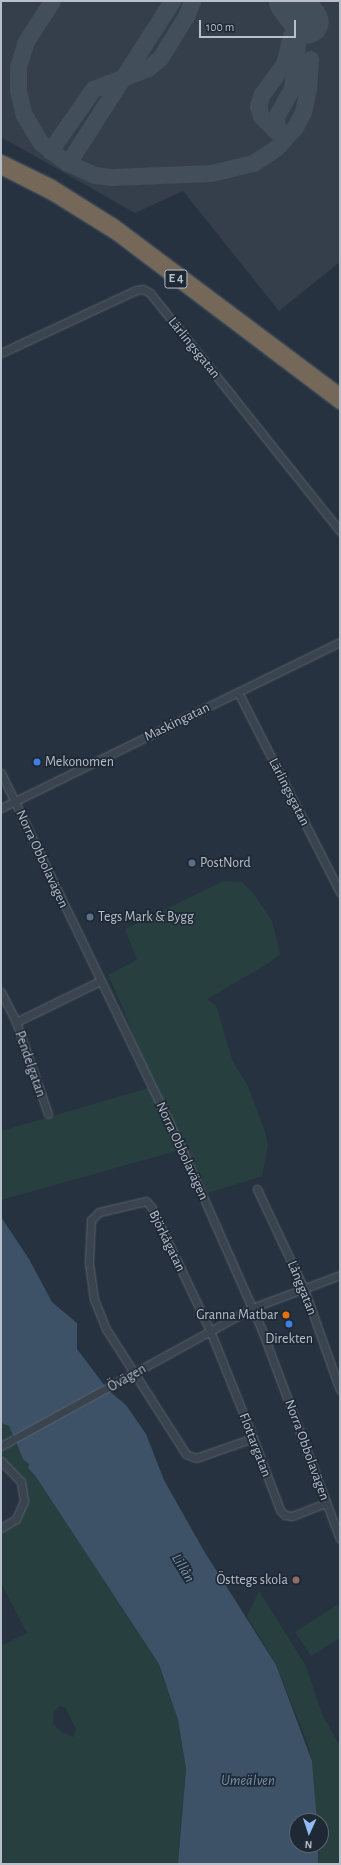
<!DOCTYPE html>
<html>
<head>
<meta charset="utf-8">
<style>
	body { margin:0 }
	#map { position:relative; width:341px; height:1865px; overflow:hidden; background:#26323f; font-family:"Alegreya Sans",sans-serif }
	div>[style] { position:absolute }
	.airport>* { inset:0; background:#353f4c }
	.green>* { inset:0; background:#283f40 }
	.water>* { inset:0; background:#3d5167 }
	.taxiway>* { height:17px; margin:-8.5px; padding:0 8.5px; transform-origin:8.5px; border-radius:8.5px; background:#424e5a }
	.runway>* { height:44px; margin:-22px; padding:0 22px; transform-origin:22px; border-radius:22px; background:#424e5a }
	.roads { filter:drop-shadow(0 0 1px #58626d) drop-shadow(0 0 1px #58626d) }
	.minor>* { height:7px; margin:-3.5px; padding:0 3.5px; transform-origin:3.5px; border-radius:3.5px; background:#3a444f }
	.highway>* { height:10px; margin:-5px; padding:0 5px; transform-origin:5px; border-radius:5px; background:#756858 }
	.dots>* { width:11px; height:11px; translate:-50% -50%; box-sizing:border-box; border:2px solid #1f2935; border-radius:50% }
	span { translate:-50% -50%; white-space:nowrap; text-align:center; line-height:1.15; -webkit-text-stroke:3.5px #1f2935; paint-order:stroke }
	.shield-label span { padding:1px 3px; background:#1f2935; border:1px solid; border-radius:3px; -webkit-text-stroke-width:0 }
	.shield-label { font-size:13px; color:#b7bfca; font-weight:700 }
	.street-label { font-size:14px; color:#b7bfca }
	.poi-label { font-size:14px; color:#b7bfca }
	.left { translate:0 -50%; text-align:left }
	.right { translate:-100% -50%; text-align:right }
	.water-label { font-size:15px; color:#7991ab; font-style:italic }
	.frame { position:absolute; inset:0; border:2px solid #b7bfca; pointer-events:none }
	.north { position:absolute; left:289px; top:1813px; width:40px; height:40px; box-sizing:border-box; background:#1f2935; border:1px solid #5c6571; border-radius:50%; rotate:183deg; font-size:11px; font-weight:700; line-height:16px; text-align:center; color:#b7bfca }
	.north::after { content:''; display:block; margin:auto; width:14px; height:18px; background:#92bdf4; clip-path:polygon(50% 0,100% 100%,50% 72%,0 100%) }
	.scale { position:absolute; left:199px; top:20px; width:97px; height:18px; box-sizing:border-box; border:2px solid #b7bfca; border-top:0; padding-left:5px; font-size:12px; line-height:14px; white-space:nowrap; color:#b7bfca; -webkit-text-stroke:3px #1f2935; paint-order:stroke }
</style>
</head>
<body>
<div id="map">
	<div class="airport">
		<i style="clip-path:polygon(1px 1px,340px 1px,340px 262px,279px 311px,183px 191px,135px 213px,1px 137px)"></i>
	</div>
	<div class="green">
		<i style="clip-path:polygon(223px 881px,242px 882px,253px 893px,272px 921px,280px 954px,269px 963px,207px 999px,216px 1006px,233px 1062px,248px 1086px,265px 1132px,268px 1145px,262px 1176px,208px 1193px,187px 1148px,1px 1200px,1px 1131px,152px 1087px,123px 1008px,108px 975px,137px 960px,125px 929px)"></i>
		<i style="clip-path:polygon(1px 1423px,9px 1426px,12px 1432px,12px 1437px,1px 1442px)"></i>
		<i style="clip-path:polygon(evenodd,14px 1443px,29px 1464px,28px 1468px,36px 1477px,159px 1664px,178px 1720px,186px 1769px,178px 1864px,1px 1864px,1px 1646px,27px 1633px,1px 1583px,1px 1528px,16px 1519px,24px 1492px,1px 1461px,1px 1448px,14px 1443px,59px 1706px,66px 1708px,76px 1730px,73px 1737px,62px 1732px,53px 1724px,54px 1712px,59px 1706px)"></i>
		<i style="clip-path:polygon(259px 1591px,306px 1666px,322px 1714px,340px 1746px,340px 1864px,318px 1864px,321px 1821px,317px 1821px,312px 1761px,308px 1744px,276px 1665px,247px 1616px)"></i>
		<i style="clip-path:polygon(337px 1605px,340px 1609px,340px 1638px,311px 1656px,295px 1632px)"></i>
	</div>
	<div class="water">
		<i style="clip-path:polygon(1px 1217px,29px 1259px,52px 1302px,77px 1323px,77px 1349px,108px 1390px,126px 1405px,146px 1434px,164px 1480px,204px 1551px,276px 1665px,312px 1761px,317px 1821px,297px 1821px,297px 1845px,318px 1845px,318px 1864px,178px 1864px,186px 1769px,178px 1720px,159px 1664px,36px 1477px,28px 1468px,29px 1464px,23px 1459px,9px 1426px,1px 1423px)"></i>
	</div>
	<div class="taxiway">
		<i style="left:52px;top:1px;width:48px;rotate:123deg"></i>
		<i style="left:26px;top:41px;width:27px;rotate:107deg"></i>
		<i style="left:18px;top:67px;width:23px;rotate:90deg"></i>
		<i style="left:18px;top:90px;width:26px;rotate:77deg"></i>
		<i style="left:24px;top:115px;width:33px;rotate:59deg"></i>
		<i style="left:41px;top:143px;width:34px;rotate:37deg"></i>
		<i style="left:68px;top:163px;width:30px;rotate:24deg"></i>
		<i style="left:95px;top:175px;width:17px;rotate:7deg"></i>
		<i style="left:112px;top:177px;width:99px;rotate:-2.3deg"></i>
		<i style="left:211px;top:173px;width:43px;rotate:-13.4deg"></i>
		<i style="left:253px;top:163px;width:27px;rotate:-33deg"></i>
		<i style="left:276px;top:148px;width:28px;rotate:-48deg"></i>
		<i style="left:295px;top:127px;width:17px;rotate:-62deg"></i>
		<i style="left:303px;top:112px;width:24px;rotate:-78deg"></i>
		<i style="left:308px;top:89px;width:30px;rotate:-86deg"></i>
		<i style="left:277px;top:132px;width:23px;rotate:-135deg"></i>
		<i style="left:261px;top:116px;width:10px;rotate:-107deg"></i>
		<i style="left:258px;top:106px;width:13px;rotate:-72deg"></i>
		<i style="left:262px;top:94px;width:37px;rotate:-54deg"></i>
		<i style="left:284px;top:64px;width:30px;rotate:-76deg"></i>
		<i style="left:281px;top:138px;width:16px;rotate:-108deg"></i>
		<i style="left:276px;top:123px;width:8px;rotate:-83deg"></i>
		<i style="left:277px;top:115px;width:31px;rotate:-61deg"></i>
		<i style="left:292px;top:88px;width:44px;rotate:-83.5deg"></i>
		<i style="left:50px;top:151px;width:75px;rotate:-55.3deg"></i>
		<i style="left:93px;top:89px;width:59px;rotate:-20.9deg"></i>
		<i style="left:148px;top:68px;width:16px;rotate:-40deg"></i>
		<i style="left:160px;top:58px;width:49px;rotate:-58.2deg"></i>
		<i style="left:186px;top:16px;width:16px;rotate:-68deg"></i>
		<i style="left:68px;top:163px;width:193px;rotate:-57.3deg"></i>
	</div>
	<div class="runway">
		<i style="left:291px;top:1px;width:26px;rotate:53deg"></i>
	</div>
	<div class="roads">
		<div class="minor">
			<i style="left:1px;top:353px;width:149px;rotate:-25deg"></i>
			<i style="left:136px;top:290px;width:7px;rotate:-8deg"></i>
			<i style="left:143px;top:289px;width:8px;rotate:30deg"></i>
			<i style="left:150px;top:293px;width:305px;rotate:51.4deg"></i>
			<i style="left:238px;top:692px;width:225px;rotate:63deg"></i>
			<i style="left:1px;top:773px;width:417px;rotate:64.3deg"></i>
			<i style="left:182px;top:1149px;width:196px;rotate:66.2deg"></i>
			<i style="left:261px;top:1328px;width:225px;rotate:69.5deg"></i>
			<i style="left:1px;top:808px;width:377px;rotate:-26.1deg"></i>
			<i style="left:1px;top:992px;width:34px;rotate:63deg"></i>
			<i style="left:16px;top:1022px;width:97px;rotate:70.8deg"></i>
			<i style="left:16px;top:1022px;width:93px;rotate:-26deg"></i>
			<i style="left:257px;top:1189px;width:110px;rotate:64.8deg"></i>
			<i style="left:304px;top:1289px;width:107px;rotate:70.4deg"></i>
			<i style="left:253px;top:1438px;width:60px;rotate:160.7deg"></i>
			<i style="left:196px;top:1458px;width:11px;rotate:-158deg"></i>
			<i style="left:186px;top:1454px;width:148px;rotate:-122.6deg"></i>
			<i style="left:106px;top:1329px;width:32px;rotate:-112deg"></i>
			<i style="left:94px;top:1299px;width:37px;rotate:-98deg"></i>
			<i style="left:89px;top:1262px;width:42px;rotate:-87.3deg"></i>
			<i style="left:91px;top:1220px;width:11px;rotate:-45deg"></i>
			<i style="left:99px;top:1212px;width:48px;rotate:-13.2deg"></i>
			<i style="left:146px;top:1201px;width:9px;rotate:49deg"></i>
			<i style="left:152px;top:1208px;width:138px;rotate:64.7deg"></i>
			<i style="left:211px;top:1333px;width:113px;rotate:68.2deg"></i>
			<i style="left:253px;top:1438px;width:77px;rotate:69.4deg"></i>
			<i style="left:280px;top:1510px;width:7px;rotate:45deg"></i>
			<i style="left:285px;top:1515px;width:7px;rotate:8deg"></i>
			<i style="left:292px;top:1516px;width:36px;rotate:-21deg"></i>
			<i style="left:1px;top:1446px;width:286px;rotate:-28.8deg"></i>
			<i style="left:252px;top:1308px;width:94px;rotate:-20.6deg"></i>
			<i style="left:1px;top:1461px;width:29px;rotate:46deg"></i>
			<i style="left:21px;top:1482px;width:19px;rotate:81deg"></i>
			<i style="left:24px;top:1501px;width:20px;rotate:114deg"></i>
			<i style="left:16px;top:1519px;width:17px;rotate:149deg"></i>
		</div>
		<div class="highway">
			<i style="left:1px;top:160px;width:57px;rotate:26.1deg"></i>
			<i style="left:52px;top:185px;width:73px;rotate:32.2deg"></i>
			<i style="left:114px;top:224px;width:282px;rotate:36.8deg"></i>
			<i style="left:1px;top:169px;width:57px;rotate:27deg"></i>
			<i style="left:52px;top:195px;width:74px;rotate:31.8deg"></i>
			<i style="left:115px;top:234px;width:282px;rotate:37.1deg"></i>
		</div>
	</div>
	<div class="dots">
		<i style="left:37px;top:762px;background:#3f7fe0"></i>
		<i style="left:192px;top:863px;background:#5c6f8a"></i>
		<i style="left:90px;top:917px;background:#5c6f8a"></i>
		<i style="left:286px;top:1315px;background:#e8710a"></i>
		<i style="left:289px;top:1324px;background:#3f7fe0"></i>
		<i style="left:296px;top:1580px;background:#8d6e63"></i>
	</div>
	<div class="shield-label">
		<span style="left:176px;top:279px">E 4</span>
	</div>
	<div class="street-label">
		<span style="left:194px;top:348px;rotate:51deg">Lärlingsgatan</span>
		<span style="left:177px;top:722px;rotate:-26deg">Maskingatan</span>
		<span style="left:289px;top:792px;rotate:63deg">Lärlingsgatan</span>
		<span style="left:42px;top:859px;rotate:65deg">Norra Obbolavägen</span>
		<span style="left:30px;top:1064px;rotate:71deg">Pendelgatan</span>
		<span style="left:182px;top:1151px;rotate:65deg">Norra Obbolavägen</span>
		<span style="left:167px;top:1241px;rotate:64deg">Björkågatan</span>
		<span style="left:302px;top:1288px;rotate:68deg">Långgatan</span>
		<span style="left:127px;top:1378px;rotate:-30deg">Övägen</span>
		<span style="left:255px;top:1445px;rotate:69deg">Flottargatan</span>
		<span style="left:307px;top:1450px;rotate:70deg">Norra Obbolavägen</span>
	</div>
	<div class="poi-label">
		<span class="left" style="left:45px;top:762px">Mekonomen</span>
		<span class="left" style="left:200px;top:863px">PostNord</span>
		<span class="left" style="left:98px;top:917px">Tegs Mark &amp; Bygg</span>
		<span class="right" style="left:278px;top:1315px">Granna Matbar</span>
		<span style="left:289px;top:1339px">Direkten</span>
		<span class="right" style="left:288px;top:1580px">Östtegs skola</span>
	</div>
	<div class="water-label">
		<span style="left:183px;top:1568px;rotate:59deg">Lillån</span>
		<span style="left:248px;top:1781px">Umeälven</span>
	</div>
	<div class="frame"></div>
	<div class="north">N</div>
	<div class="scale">100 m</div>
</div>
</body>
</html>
